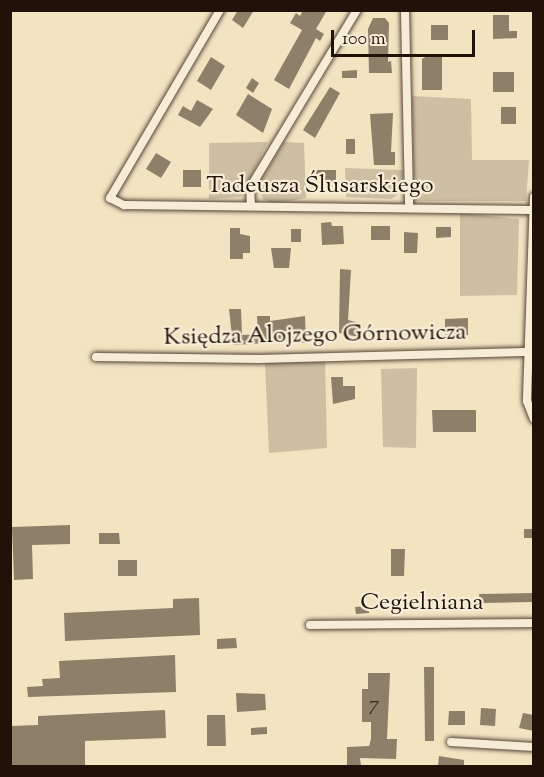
<!DOCTYPE html>
<html>
<head>
<meta charset="utf-8">
<style>
	body { margin:0 }
	#map { position:relative; width:544px; height:777px; overflow:hidden; background:#f2e3c1; font-family:"Sorts Mill Goudy",serif }
	div>[style] { position:absolute }
	.green>* { inset:0; background:#cebfa2 }
	.building>* { inset:0; background:#8e7f69 }
	.roads { filter:drop-shadow(0 0 2px #554637) drop-shadow(0 0 2px #554637) }
	.street>* { height:8px; margin:-4px; padding:0 4px; transform-origin:4px; border-radius:4px; background:#f7edd7 }
	span { translate:-50% -50%; white-space:nowrap; text-align:center; line-height:1.15; -webkit-text-stroke:4.5px #f7edd7; paint-order:stroke }
	.number-label { font-size:21px; color:#3c2d21 }
	.number-label span { -webkit-text-stroke-width:0 }
	.street-label { font-size:24px; color:#211209 }
	.frame { position:absolute; inset:0; border:12px solid #211209; pointer-events:none }
	.scale { position:absolute; left:331px; top:30px; width:144px; height:27px; box-sizing:border-box; border:3px solid #211209; border-top:0; padding-left:8px; font-size:18px; line-height:21px; white-space:nowrap; color:#211209; -webkit-text-stroke:4px #f7edd7; paint-order:stroke }
</style>
</head>
<body>
<div id="map">
	<div class="green">
		<i style="clip-path:polygon(412px 96px,471px 99px,472px 160px,529px 160px,526px 201px,414px 201px)"></i>
		<i style="clip-path:polygon(268px 142px,241px 197px,209px 199px,209px 143px)"></i>
		<i style="clip-path:polygon(284px 142px,304px 143px,306px 198px,273px 204px,263px 199px,258px 185px)"></i>
		<i style="clip-path:polygon(345px 168px,403px 170px,403px 191px,391px 199px,346px 197px)"></i>
		<i style="clip-path:polygon(460px 213px,519px 219px,517px 295px,460px 296px)"></i>
		<i style="clip-path:polygon(325px 360px,327px 448px,269px 453px,265px 363px)"></i>
		<i style="clip-path:polygon(417px 368px,416px 448px,383px 447px,381px 369px)"></i>
	</div>
	<div class="building">
		<i style="clip-path:polygon(238px 10px,254px 10px,243px 28px,232px 20px)"></i>
		<i style="clip-path:polygon(303px 10px,327px 10px,316px 29px,324px 34px,320px 41px,316px 38px,289px 89px,274px 80px,302px 30px,290px 23px,296px 13px,300px 16px)"></i>
		<i style="clip-path:polygon(493px 15px,509px 15px,509px 31px,517px 31px,517px 38px,493px 39px)"></i>
		<i style="clip-path:polygon(373px 18px,385px 18px,389px 23px,388px 62px,391px 61px,392px 73px,369px 73px,368px 29px)"></i>
		<i style="clip-path:polygon(431px 25px,448px 25px,448px 40px,431px 40px)"></i>
		<i style="clip-path:polygon(427px 56px,442px 56px,442px 90px,422px 90px,422px 59px)"></i>
		<i style="clip-path:polygon(211px 57px,225px 66px,211px 90px,197px 81px)"></i>
		<i style="clip-path:polygon(357px 70px,357px 78px,342px 78px,342px 71px)"></i>
		<i style="clip-path:polygon(493px 72px,514px 72px,514px 92px,493px 92px)"></i>
		<i style="clip-path:polygon(252px 78px,259px 83px,253px 93px,246px 88px)"></i>
		<i style="clip-path:polygon(330px 87px,340px 93px,315px 138px,303px 130px)"></i>
		<i style="clip-path:polygon(248px 94px,272px 109px,263px 133px,236px 115px)"></i>
		<i style="clip-path:polygon(197px 100px,213px 109px,200px 127px,178px 115px,183px 106px,191px 111px)"></i>
		<i style="clip-path:polygon(501px 107px,516px 107px,516px 124px,501px 124px)"></i>
		<i style="clip-path:polygon(393px 113px,391px 152px,395px 152px,395px 165px,374px 165px,370px 114px)"></i>
		<i style="clip-path:polygon(346px 139px,355px 139px,355px 154px,346px 154px)"></i>
		<i style="clip-path:polygon(156px 153px,171px 162px,161px 178px,146px 169px)"></i>
		<i style="clip-path:polygon(183px 170px,201px 170px,201px 187px,183px 187px)"></i>
		<i style="clip-path:polygon(314px 170px,336px 170px,336px 182px,314px 182px)"></i>
		<i style="clip-path:polygon(331px 222px,332px 226px,343px 226px,344px 244px,322px 245px,321px 223px)"></i>
		<i style="clip-path:polygon(371px 226px,390px 226px,390px 240px,371px 240px)"></i>
		<i style="clip-path:polygon(436px 227px,451px 227px,451px 237px,436px 238px)"></i>
		<i style="clip-path:polygon(230px 228px,240px 228px,240px 234px,250px 236px,250px 253px,243px 253px,243px 259px,230px 259px)"></i>
		<i style="clip-path:polygon(291px 229px,301px 229px,301px 242px,291px 242px)"></i>
		<i style="clip-path:polygon(404px 232px,418px 233px,417px 253px,404px 253px)"></i>
		<i style="clip-path:polygon(271px 248px,291px 248px,289px 268px,274px 268px)"></i>
		<i style="clip-path:polygon(340px 269px,351px 270px,348px 320px,360px 323px,359px 337px,339px 333px)"></i>
		<i style="clip-path:polygon(229px 309px,241px 309px,242px 335px,258px 334px,257px 316px,270px 316px,270px 321px,305px 316px,306px 343px,268px 339px,268px 343px,233px 345px)"></i>
		<i style="clip-path:polygon(468px 318px,468px 335px,445px 336px,445px 319px)"></i>
		<i style="clip-path:polygon(331px 377px,343px 377px,343px 386px,355px 386px,355px 399px,333px 404px)"></i>
		<i style="clip-path:polygon(432px 410px,476px 410px,476px 432px,433px 432px)"></i>
		<i style="clip-path:polygon(70px 525px,70px 544px,32px 545px,33px 579px,14px 580px,12px 527px)"></i>
		<i style="clip-path:polygon(524px 529px,534px 529px,534px 538px,524px 538px)"></i>
		<i style="clip-path:polygon(99px 533px,119px 533px,120px 544px,99px 544px)"></i>
		<i style="clip-path:polygon(391px 549px,405px 549px,404px 576px,391px 576px)"></i>
		<i style="clip-path:polygon(118px 560px,137px 560px,137px 576px,118px 576px)"></i>
		<i style="clip-path:polygon(533px 593px,533px 602px,480px 603px,479px 594px)"></i>
		<i style="clip-path:polygon(199px 598px,200px 635px,65px 641px,64px 613px,173px 608px,173px 599px)"></i>
		<i style="clip-path:polygon(369px 606px,369px 613px,356px 614px,355px 607px)"></i>
		<i style="clip-path:polygon(236px 638px,237px 648px,217px 649px,217px 639px)"></i>
		<i style="clip-path:polygon(175px 655px,176px 692px,28px 697px,27px 687px,43px 686px,42px 679px,60px 678px,59px 661px)"></i>
		<i style="clip-path:polygon(424px 667px,434px 667px,434px 741px,425px 741px)"></i>
		<i style="clip-path:polygon(368px 673px,390px 673px,387px 739px,397px 739px,396px 759px,360px 758px,361px 766px,347px 766px,347px 747px,369px 746px,371px 739px,371px 722px,362px 722px,362px 689px,368px 689px)"></i>
		<i style="clip-path:polygon(236px 693px,265px 694px,266px 710px,237px 712px)"></i>
		<i style="clip-path:polygon(481px 708px,496px 709px,495px 726px,480px 725px)"></i>
		<i style="clip-path:polygon(165px 710px,166px 738px,85px 741px,85px 766px,10px 766px,10px 726px,38px 725px,38px 716px)"></i>
		<i style="clip-path:polygon(449px 711px,465px 711px,465px 725px,448px 725px)"></i>
		<i style="clip-path:polygon(523px 713px,534px 715px,534px 731px,519px 728px)"></i>
		<i style="clip-path:polygon(207px 715px,225px 715px,226px 746px,207px 746px)"></i>
		<i style="clip-path:polygon(267px 727px,267px 734px,251px 735px,251px 728px)"></i>
		<i style="clip-path:polygon(439px 756px,464px 760px,464px 766px,438px 766px)"></i>
	</div>
	<div class="roads">
		<div class="street">
			<i style="left:220px;top:10px;width:218px;rotate:120.3deg"></i>
			<i style="left:110px;top:198px;width:16px;rotate:27deg"></i>
			<i style="left:124px;top:205px;width:407px;rotate:0.7deg"></i>
			<i style="left:405px;top:10px;width:198px;rotate:88.8deg"></i>
			<i style="left:534px;top:197px;width:204px;rotate:92deg"></i>
			<i style="left:527px;top:401px;width:19px;rotate:69deg"></i>
			<i style="left:251px;top:206px;width:18px;rotate:-93deg"></i>
			<i style="left:250px;top:188px;width:208px;rotate:-59deg"></i>
			<i style="left:96px;top:357px;width:163px;rotate:0.7deg"></i>
			<i style="left:259px;top:359px;width:275px;rotate:-1.5deg"></i>
			<i style="left:310px;top:625px;width:224px;rotate:-0.5deg"></i>
			<i style="left:451px;top:742px;width:83px;rotate:3.4deg"></i>
		</div>
	</div>
	<div class="number-label">
		<span style="left:374px;top:705px">7</span>
	</div>
	<div class="street-label">
		<span style="left:320px;top:187px">Tadeusza Ślusarskiego</span>
		<span style="left:315px;top:336px;rotate:-1deg">Księdza Alojzego Górnowicza</span>
		<span style="left:422px;top:604px">Cegielniana</span>
	</div>
	<div class="frame"></div>
	<div class="scale">100 m</div>
</div>
</body>
</html>
